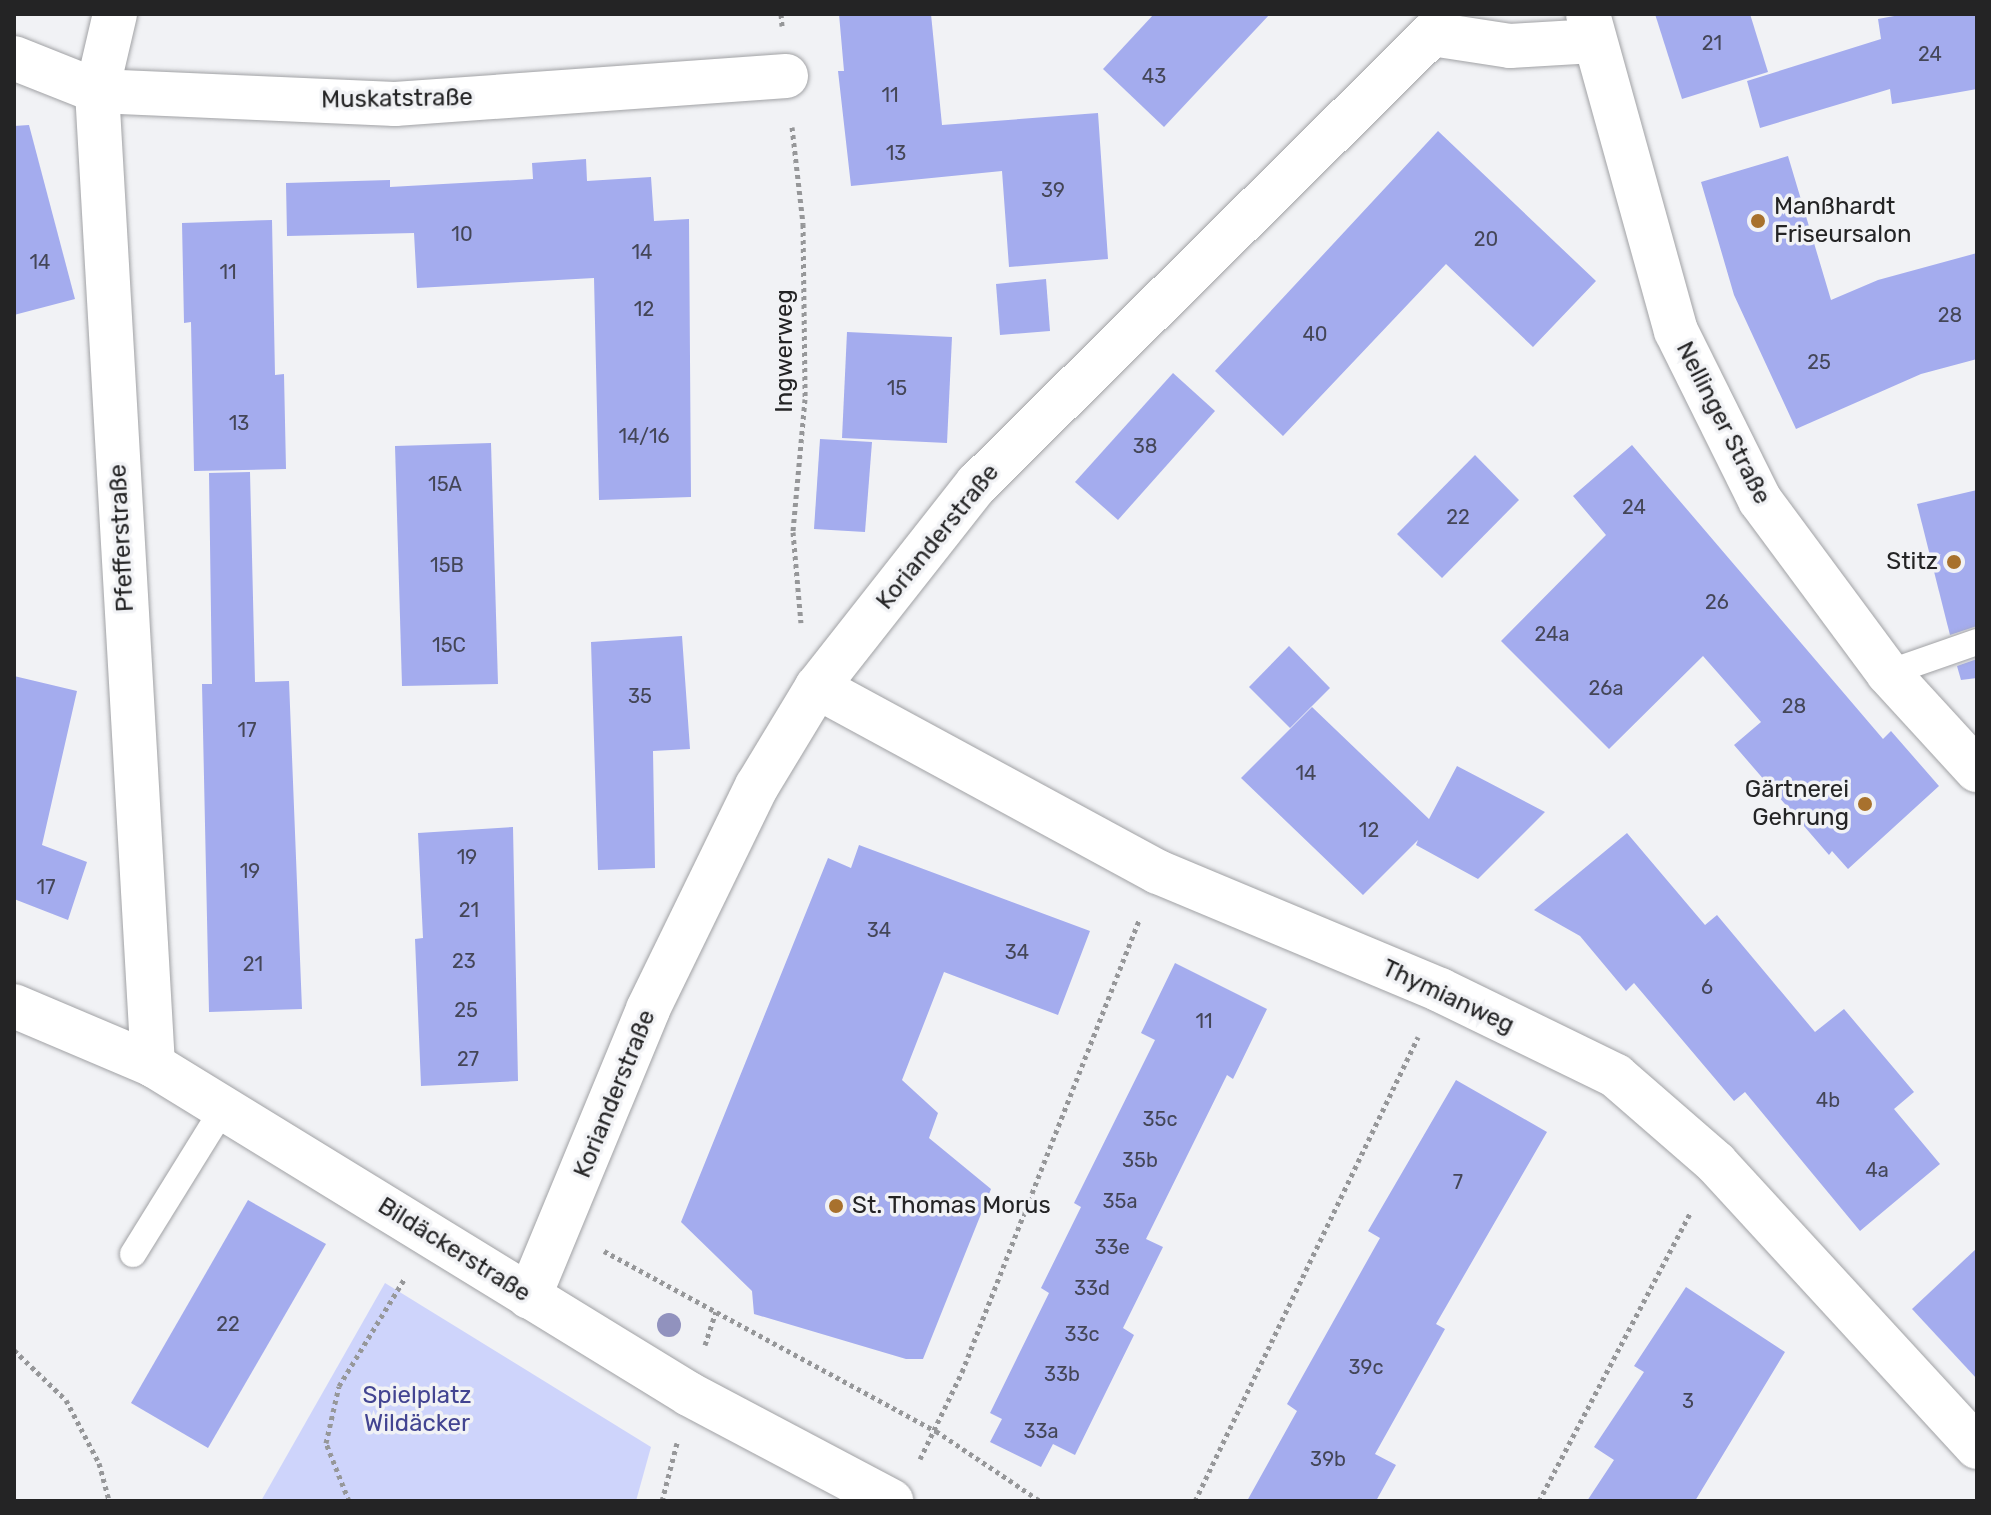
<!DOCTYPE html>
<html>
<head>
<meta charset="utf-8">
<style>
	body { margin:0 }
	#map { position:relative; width:1991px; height:1515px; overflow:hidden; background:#f1f2f5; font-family:Rubik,sans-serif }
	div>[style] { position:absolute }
	.green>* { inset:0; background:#ced4fb }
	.building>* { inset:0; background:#a4acee }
	.path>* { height:5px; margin-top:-2.5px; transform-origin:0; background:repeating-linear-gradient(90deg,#969799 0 4px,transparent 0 8px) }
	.roads { filter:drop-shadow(0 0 2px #a1a2a5) drop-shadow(0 0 2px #a1a2a5) }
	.lane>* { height:26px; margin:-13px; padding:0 13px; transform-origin:13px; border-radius:13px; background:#fff }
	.street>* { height:44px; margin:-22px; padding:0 22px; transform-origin:22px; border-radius:22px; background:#fff }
	.trees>* { width:24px; height:24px; margin:-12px; border-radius:50%; background:#9192be }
	.dots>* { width:22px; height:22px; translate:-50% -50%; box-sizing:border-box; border:4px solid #f1f2f5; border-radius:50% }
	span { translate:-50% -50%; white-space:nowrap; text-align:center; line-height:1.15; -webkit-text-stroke:7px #f1f2f5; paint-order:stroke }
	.number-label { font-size:20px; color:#444657 }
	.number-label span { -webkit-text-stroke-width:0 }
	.street-label { font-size:24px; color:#242425 }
	.poi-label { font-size:24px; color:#242425 }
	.left { translate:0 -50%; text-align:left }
	.right { translate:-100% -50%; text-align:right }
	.park-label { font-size:24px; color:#424491 }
	.frame { position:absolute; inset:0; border:16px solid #242425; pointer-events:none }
</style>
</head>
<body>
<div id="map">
	<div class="green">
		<i style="clip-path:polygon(385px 1283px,651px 1447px,636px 1501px,261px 1501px)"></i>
	</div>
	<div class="building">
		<i style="clip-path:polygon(839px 14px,931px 14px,942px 125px,1098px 113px,1108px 259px,1009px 267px,1002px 171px,851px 186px,838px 71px,844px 71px)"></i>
		<i style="clip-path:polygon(1154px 14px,1270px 14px,1164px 127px,1103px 69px)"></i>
		<i style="clip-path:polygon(1655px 14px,1750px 14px,1768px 72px,1682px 99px)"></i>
		<i style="clip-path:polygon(1905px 14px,1977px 14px,1977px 89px,1892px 104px,1890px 89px,1760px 128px,1747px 81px,1881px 39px,1878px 19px)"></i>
		<i style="clip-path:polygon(29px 125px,75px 299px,14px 315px,14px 126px)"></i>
		<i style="clip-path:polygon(1438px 131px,1596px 281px,1533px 347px,1446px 264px,1283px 436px,1215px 371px)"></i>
		<i style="clip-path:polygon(1788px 156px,1831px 300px,1878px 280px,1977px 253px,1977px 359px,1921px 374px,1796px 429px,1734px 295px,1701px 182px)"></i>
		<i style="clip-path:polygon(586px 159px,587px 181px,651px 177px,654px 221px,689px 219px,691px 497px,599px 500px,594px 278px,417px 288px,414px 233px,287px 236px,286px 183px,390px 180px,390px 187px,533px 179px,532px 163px)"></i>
		<i style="clip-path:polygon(272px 220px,275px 375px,284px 374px,286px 469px,194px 471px,191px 322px,184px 323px,182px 223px)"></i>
		<i style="clip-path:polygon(1046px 279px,1050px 331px,1000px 335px,996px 284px)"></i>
		<i style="clip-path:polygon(847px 332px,952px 337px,947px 443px,842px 438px)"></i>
		<i style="clip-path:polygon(1173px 373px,1215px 411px,1118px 520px,1075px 482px)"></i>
		<i style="clip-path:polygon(820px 439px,872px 442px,865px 532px,814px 529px)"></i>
		<i style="clip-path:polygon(491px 443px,498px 684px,402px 686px,395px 446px)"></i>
		<i style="clip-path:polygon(1632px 445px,1883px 739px,1891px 731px,1939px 786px,1848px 869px,1832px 851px,1829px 855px,1734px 745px,1761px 722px,1703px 656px,1609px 749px,1501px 641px,1606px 535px,1573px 496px)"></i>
		<i style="clip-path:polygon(1475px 455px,1519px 500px,1442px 578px,1397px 534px)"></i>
		<i style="clip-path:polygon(250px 472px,255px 682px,289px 681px,302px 1009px,209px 1012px,202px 684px,212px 684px,209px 473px)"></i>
		<i style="clip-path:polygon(1977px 490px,1977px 626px,1950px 635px,1917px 504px)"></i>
		<i style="clip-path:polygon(682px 636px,690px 749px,653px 751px,655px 868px,598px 870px,591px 642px)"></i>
		<i style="clip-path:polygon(1289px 646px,1330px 688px,1290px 728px,1249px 687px)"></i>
		<i style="clip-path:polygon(1977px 659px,1977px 678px,1961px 680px,1957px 666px)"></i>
		<i style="clip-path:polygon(14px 676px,77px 691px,42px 845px,87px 862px,68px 920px,14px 899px)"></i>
		<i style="clip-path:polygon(1312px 707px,1429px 819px,1457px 766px,1545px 812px,1478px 879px,1416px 845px,1418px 840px,1363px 895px,1241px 778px)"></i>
		<i style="clip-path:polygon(513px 827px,518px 1081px,421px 1086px,415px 939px,423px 938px,418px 833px)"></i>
		<i style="clip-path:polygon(1627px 833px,1705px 925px,1717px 915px,1815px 1032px,1844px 1009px,1914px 1092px,1894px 1109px,1940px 1164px,1860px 1231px,1745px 1092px,1734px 1101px,1634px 983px,1626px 991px,1580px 936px,1534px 910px)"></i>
		<i style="clip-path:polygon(859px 845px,1090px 931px,1058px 1015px,944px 972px,902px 1080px,938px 1113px,929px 1138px,991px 1189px,923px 1359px,906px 1359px,754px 1314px,752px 1291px,681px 1222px,828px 858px,851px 868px)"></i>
		<i style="clip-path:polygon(1175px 963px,1267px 1009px,1233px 1079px,1227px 1075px,1146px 1239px,1163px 1247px,1123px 1328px,1134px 1335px,1075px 1455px,1053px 1444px,1041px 1467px,990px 1442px,1002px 1419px,990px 1413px,1049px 1293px,1041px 1288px,1081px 1207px,1074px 1203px,1155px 1040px,1141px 1033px)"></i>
		<i style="clip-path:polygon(1456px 1080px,1547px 1132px,1436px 1324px,1445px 1329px,1375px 1454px,1396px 1465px,1376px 1501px,1247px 1501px,1297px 1411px,1287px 1404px,1380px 1238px,1368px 1231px)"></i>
		<i style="clip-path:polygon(248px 1200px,326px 1244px,208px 1448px,131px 1403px)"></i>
		<i style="clip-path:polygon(1977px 1248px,1977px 1379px,1912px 1309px)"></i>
		<i style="clip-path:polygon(1686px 1287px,1785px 1352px,1695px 1501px,1587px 1501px,1614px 1460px,1594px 1447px,1644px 1372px,1634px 1366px)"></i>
	</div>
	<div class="path">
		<i style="left:781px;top:14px;width:12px;rotate:85deg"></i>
		<i style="left:792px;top:127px;width:98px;rotate:83.5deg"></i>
		<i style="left:803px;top:224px;width:175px;rotate:89.3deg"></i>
		<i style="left:805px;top:399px;width:134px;rotate:95.2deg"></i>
		<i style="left:793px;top:532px;width:91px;rotate:85deg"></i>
		<i style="left:604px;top:1251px;width:378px;rotate:28.5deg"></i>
		<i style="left:936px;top:1431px;width:125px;rotate:33.9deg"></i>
		<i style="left:705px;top:1345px;width:35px;rotate:-72deg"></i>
		<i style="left:14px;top:1350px;width:72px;rotate:43.9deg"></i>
		<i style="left:66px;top:1400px;width:71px;rotate:62.4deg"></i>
		<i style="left:99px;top:1463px;width:39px;rotate:75deg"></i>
		<i style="left:920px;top:1459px;width:97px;rotate:-64.2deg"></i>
		<i style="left:962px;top:1372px;width:485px;rotate:-68.6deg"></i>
		<i style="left:349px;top:1501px;width:62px;rotate:-111.6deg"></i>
		<i style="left:326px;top:1443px;width:58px;rotate:-77.2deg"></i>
		<i style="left:339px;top:1386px;width:127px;rotate:-58.6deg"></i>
		<i style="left:662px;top:1501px;width:60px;rotate:-75.5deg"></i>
		<i style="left:1195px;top:1501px;width:515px;rotate:-64.33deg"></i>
		<i style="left:1539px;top:1501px;width:327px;rotate:-62.3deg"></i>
	</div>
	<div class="roads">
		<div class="lane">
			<i style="left:1888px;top:673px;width:94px;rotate:-19.2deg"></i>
			<i style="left:133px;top:1254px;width:171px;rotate:-58.2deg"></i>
		</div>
		<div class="street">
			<i style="left:115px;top:14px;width:79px;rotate:103.2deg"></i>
			<i style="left:97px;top:91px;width:976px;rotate:86.71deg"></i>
			<i style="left:1588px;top:14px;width:329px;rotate:74.5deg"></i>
			<i style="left:1676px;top:331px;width:189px;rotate:63.6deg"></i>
			<i style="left:1760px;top:500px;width:215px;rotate:53.5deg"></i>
			<i style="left:1888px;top:673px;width:132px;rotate:47.5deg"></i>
			<i style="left:14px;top:58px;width:89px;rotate:21.7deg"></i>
			<i style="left:97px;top:91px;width:298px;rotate:2.5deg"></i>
			<i style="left:395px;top:104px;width:392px;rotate:-4.1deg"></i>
			<i style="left:817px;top:687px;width:388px;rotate:28.5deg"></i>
			<i style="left:1158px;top:872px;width:306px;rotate:22.7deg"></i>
			<i style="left:1440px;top:990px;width:196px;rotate:26deg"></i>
			<i style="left:1616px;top:1076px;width:133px;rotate:41deg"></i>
			<i style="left:1716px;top:1163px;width:386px;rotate:47.4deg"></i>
			<i style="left:14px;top:1006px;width:151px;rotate:23deg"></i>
			<i style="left:153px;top:1065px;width:629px;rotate:31.54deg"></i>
			<i style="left:689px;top:1394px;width:229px;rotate:27.9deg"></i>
			<i style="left:529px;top:1297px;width:312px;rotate:-67.5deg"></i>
			<i style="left:648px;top:1009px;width:248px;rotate:-64deg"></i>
			<i style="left:757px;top:786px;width:116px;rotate:-58.8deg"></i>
			<i style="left:817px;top:687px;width:258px;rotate:-51.8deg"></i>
			<i style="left:977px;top:484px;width:640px;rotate:-44.68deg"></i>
			<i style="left:1432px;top:34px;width:79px;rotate:8.7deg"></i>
			<i style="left:1510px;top:46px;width:84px;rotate:-3.4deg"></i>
		</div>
	</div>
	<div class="trees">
		<i style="left:669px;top:1325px"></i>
	</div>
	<div class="dots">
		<i style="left:1758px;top:221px;background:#a8712d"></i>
		<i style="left:1954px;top:562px;background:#a8712d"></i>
		<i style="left:1865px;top:804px;background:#a8712d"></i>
		<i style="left:836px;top:1206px;background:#a8712d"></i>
	</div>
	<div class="number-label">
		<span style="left:1712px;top:43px">21</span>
		<span style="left:1930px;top:54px">24</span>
		<span style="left:1154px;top:76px">43</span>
		<span style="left:890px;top:95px">11</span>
		<span style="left:896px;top:153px">13</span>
		<span style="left:1053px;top:190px">39</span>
		<span style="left:462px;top:234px">10</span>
		<span style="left:1486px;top:239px">20</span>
		<span style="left:642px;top:252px">14</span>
		<span style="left:40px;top:262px">14</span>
		<span style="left:228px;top:272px">11</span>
		<span style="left:644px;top:309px">12</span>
		<span style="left:1950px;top:315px">28</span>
		<span style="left:1315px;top:334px">40</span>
		<span style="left:1819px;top:362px">25</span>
		<span style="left:897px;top:388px">15</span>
		<span style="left:239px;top:423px">13</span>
		<span style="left:644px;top:436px">14/16</span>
		<span style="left:1145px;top:446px">38</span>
		<span style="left:445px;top:484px">15A</span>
		<span style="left:1634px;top:507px">24</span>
		<span style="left:1458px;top:517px">22</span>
		<span style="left:447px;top:565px">15B</span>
		<span style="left:1717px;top:602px">26</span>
		<span style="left:1552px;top:634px">24a</span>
		<span style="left:449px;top:645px">15C</span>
		<span style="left:1606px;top:688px">26a</span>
		<span style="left:640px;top:696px">35</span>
		<span style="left:1794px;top:706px">28</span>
		<span style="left:247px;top:730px">17</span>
		<span style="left:1306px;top:773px">14</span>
		<span style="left:1369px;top:830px">12</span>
		<span style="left:467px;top:857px">19</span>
		<span style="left:250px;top:871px">19</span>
		<span style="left:46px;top:887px">17</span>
		<span style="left:469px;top:910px">21</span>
		<span style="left:879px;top:930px">34</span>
		<span style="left:1017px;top:952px">34</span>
		<span style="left:464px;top:961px">23</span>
		<span style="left:253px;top:964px">21</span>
		<span style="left:1707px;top:987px">6</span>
		<span style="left:466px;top:1010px">25</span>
		<span style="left:1204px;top:1021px">11</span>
		<span style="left:468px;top:1059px">27</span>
		<span style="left:1828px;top:1100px">4b</span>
		<span style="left:1160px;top:1119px">35c</span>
		<span style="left:1140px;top:1160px">35b</span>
		<span style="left:1877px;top:1170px">4a</span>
		<span style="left:1458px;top:1182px">7</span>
		<span style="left:1120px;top:1201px">35a</span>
		<span style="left:1112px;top:1247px">33e</span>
		<span style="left:1092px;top:1288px">33d</span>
		<span style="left:228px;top:1324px">22</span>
		<span style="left:1082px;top:1334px">33c</span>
		<span style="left:1366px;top:1367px">39c</span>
		<span style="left:1062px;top:1374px">33b</span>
		<span style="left:1688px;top:1401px">3</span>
		<span style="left:1041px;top:1431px">33a</span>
		<span style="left:1328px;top:1459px">39b</span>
	</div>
	<div class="street-label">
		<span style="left:397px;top:99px;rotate:-1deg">Muskatstraße</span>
		<span style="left:785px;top:351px;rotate:-90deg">Ingwerweg</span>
		<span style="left:1723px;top:423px;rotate:63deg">Nellinger Straße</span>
		<span style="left:938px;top:537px;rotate:-51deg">Korianderstraße</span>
		<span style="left:122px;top:538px;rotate:-93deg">Pfefferstraße</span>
		<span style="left:1448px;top:997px;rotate:25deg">Thymianweg</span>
		<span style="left:615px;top:1094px;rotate:-68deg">Korianderstraße</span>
		<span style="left:454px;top:1250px;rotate:32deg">Bildäckerstraße</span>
	</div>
	<div class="poi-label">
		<span class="left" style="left:1774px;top:221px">Manßhardt<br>Friseursalon</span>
		<span class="right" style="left:1938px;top:562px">Stitz</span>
		<span class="right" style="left:1849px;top:804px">Gärtnerei<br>Gehrung</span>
		<span class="left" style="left:852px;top:1206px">St. Thomas Morus</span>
	</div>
	<div class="park-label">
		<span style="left:417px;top:1410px">Spielplatz<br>Wildäcker</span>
	</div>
	<div class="frame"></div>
</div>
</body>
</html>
